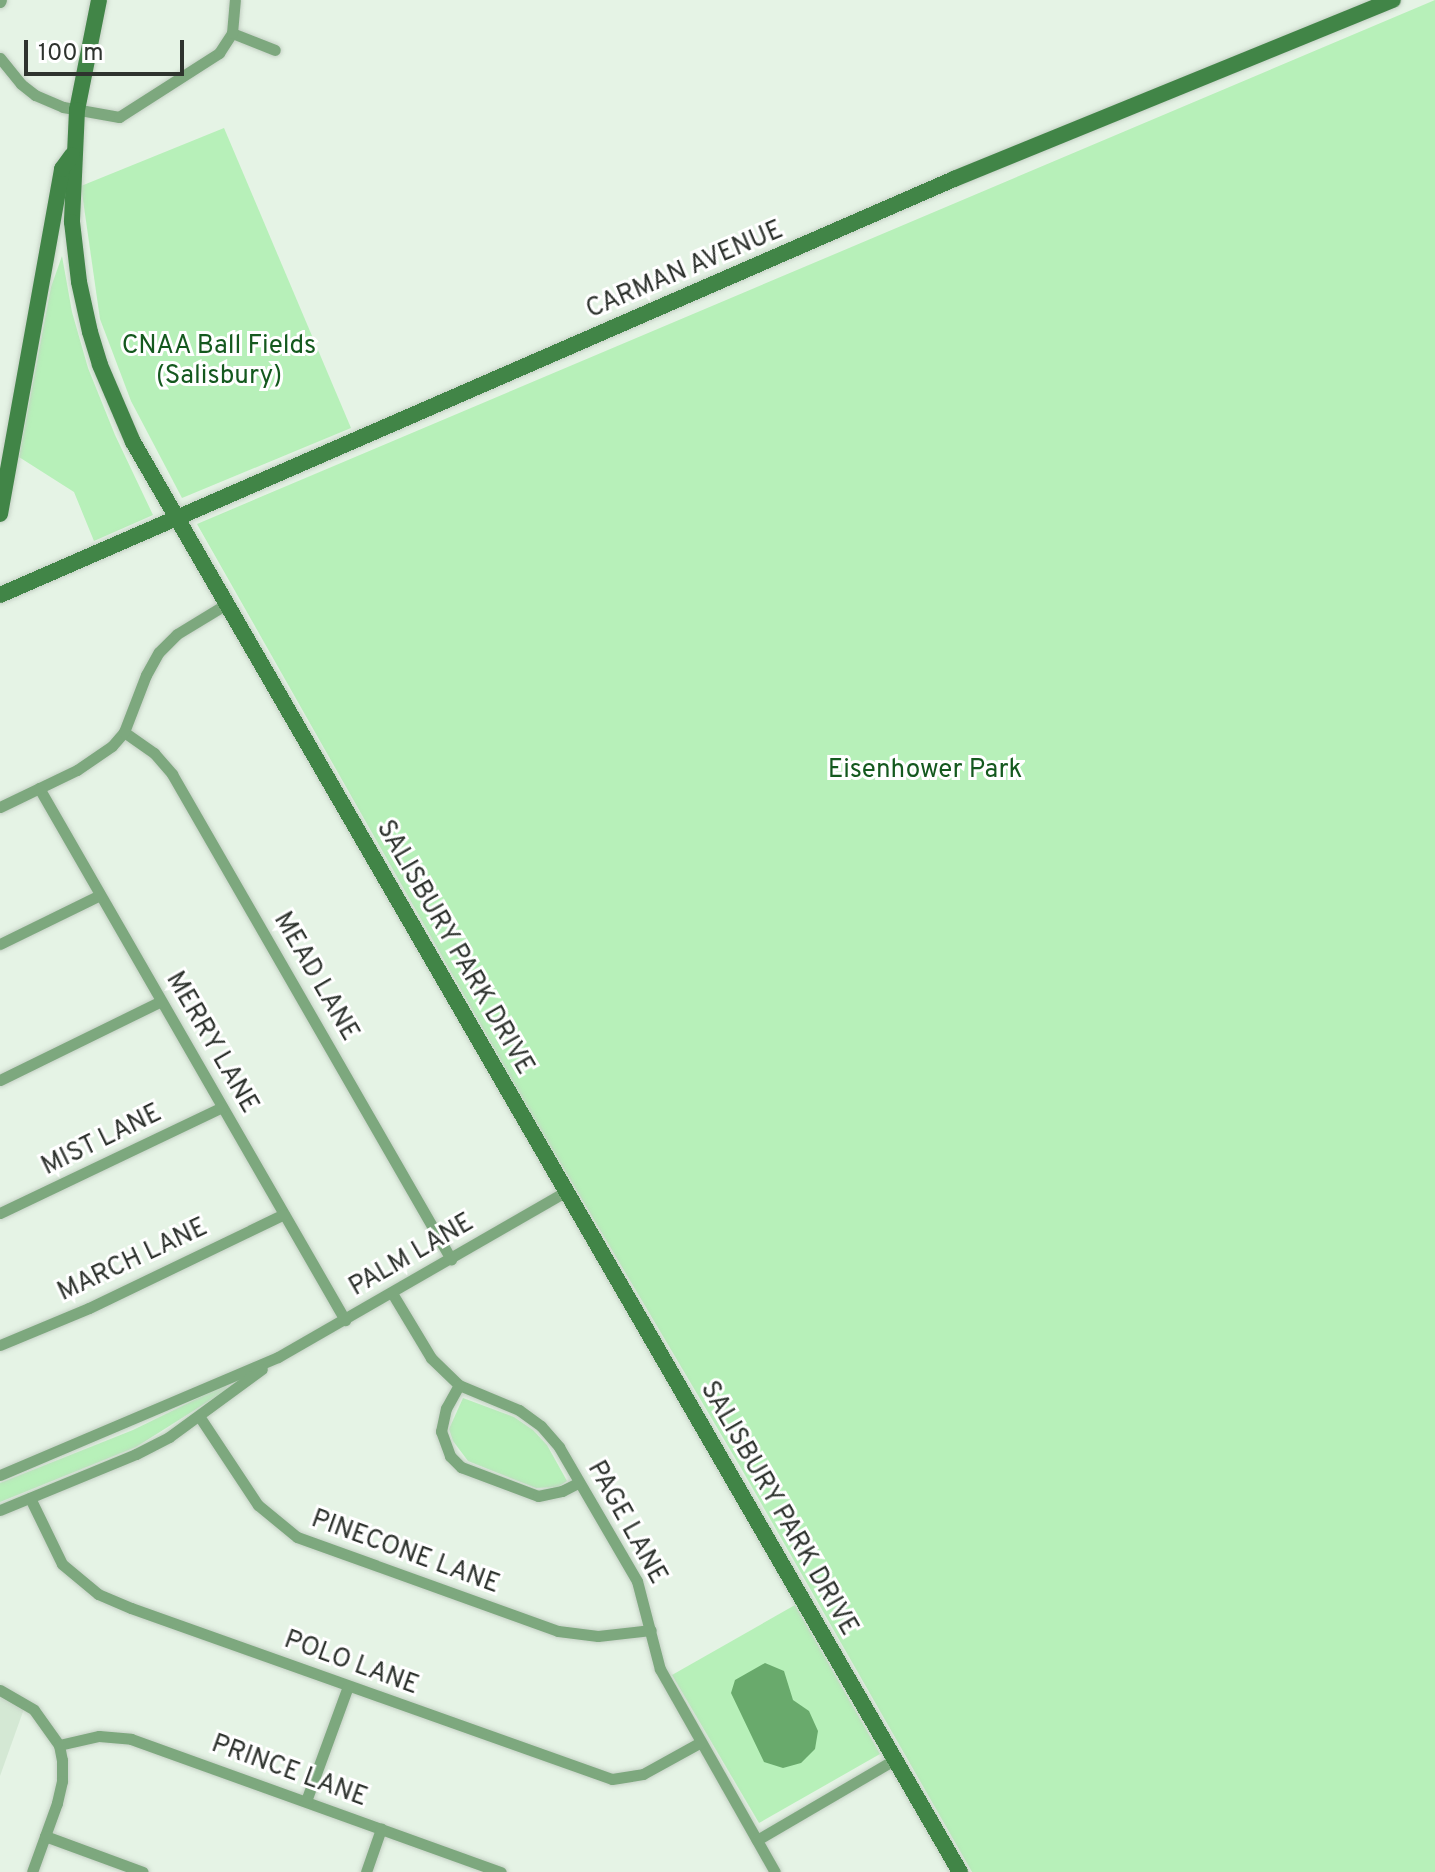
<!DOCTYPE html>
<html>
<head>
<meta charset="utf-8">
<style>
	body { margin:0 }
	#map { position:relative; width:1435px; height:1872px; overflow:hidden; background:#e5f3e5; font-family:Overpass,sans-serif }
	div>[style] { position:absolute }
	.built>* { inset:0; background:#d4e8d4 }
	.green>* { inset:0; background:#b7f0b9 }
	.water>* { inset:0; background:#69aa6c }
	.roads { filter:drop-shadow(0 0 2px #c4d0c4) drop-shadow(0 0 2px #c4d0c4) }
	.street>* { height:11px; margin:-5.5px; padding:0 5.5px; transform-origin:5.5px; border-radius:5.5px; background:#7da87e }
	.secondary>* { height:16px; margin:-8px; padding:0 8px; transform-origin:8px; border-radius:8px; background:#418547 }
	span { translate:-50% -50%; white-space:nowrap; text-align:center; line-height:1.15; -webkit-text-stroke:6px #fff; paint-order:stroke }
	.street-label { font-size:26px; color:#2e332e }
	.park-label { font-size:26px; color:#14591e }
	.scale { position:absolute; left:24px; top:40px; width:160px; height:36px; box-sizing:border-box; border:4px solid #2e332e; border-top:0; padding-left:10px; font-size:24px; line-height:28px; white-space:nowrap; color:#2e332e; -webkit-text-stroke:6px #fff; paint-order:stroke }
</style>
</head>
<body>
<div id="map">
	<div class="built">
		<i style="clip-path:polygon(0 1692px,25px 1706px,0 1776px)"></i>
	</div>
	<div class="green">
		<i style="clip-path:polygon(1435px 0,1435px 1872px,972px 1872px,741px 1468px,532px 1115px,197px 524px)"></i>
		<i style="clip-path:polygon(224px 128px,351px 428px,182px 498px,131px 401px,100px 319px,81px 186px)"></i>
		<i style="clip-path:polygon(62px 256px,72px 312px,88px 368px,115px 435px,153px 515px,94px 541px,74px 492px,19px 457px,51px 287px)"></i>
		<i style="clip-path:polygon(225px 1385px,228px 1389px,136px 1447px,0 1502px,0 1483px,133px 1430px)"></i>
		<i style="clip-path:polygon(463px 1398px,514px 1417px,533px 1430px,547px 1445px,567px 1481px,558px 1487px,536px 1488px,468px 1461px,453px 1441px,449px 1429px)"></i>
		<i style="clip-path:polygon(795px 1605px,880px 1754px,759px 1823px,672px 1675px)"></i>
	</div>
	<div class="water">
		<i style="clip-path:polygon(765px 1663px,784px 1671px,793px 1700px,809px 1711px,818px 1731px,815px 1749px,801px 1763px,783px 1768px,764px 1762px,731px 1693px,735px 1680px)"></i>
	</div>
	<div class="roads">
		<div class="street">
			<i style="left:0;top:2px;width:2px;rotate:-63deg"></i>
			<i style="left:232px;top:33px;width:46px;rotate:21.6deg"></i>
			<i style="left:0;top:58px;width:33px;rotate:51deg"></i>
			<i style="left:21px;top:84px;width:18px;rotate:38deg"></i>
			<i style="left:35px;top:95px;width:30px;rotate:23deg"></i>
			<i style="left:63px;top:107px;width:57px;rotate:10.1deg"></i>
			<i style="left:119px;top:117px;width:119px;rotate:-32.6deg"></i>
			<i style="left:219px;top:53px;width:24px;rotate:-57deg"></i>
			<i style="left:232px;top:33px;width:33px;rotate:-85deg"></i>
			<i style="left:124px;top:732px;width:37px;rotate:35deg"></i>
			<i style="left:154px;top:753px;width:28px;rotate:49deg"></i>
			<i style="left:172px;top:774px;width:560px;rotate:60.09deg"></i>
			<i style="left:39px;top:788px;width:614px;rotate:60.09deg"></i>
			<i style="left:0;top:807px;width:85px;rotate:-25.7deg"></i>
			<i style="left:77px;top:770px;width:42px;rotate:-34.4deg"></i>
			<i style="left:112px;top:746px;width:18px;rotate:-49deg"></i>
			<i style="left:124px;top:732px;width:61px;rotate:-68.9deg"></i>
			<i style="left:146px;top:675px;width:26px;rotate:-61deg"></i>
			<i style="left:159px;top:652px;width:25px;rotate:-45deg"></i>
			<i style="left:177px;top:634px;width:60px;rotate:-31.3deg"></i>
			<i style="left:0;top:944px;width:111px;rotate:-26.1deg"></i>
			<i style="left:0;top:1080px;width:179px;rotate:-26.1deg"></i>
			<i style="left:0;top:1213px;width:246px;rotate:-25.5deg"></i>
			<i style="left:392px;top:1293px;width:76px;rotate:59deg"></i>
			<i style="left:431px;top:1358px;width:39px;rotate:44deg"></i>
			<i style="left:459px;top:1385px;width:65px;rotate:22.6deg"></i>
			<i style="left:519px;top:1410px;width:27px;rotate:36deg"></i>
			<i style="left:541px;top:1426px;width:28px;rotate:49deg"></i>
			<i style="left:559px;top:1447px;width:155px;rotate:59.8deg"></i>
			<i style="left:637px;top:1581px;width:91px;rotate:75.4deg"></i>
			<i style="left:660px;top:1669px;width:233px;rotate:60.5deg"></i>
			<i style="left:0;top:1345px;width:96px;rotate:-22.6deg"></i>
			<i style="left:89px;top:1308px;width:216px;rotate:-25.7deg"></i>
			<i style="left:459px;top:1385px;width:26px;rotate:119deg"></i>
			<i style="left:446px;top:1408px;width:24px;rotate:102deg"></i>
			<i style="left:441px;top:1431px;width:27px;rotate:70deg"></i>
			<i style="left:450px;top:1456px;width:16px;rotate:45deg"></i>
			<i style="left:461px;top:1467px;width:82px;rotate:20.6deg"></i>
			<i style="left:538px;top:1496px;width:25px;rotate:-12deg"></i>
			<i style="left:562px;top:1491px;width:18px;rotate:-27deg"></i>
			<i style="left:199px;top:1416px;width:107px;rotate:56.5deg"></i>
			<i style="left:258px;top:1505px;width:50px;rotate:39.4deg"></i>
			<i style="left:297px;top:1537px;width:277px;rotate:19.8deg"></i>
			<i style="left:558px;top:1631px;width:40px;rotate:7.1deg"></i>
			<i style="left:598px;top:1636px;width:53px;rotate:-6.5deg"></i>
			<i style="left:0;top:1475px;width:302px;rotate:-23deg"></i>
			<i style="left:278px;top:1357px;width:333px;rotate:-29.9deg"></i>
			<i style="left:30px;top:1498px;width:73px;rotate:64.1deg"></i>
			<i style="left:62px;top:1564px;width:47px;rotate:39.8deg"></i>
			<i style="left:98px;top:1594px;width:36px;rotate:23deg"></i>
			<i style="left:131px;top:1608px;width:510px;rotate:19.57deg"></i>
			<i style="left:612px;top:1779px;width:31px;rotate:-9deg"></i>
			<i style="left:643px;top:1774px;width:66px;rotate:-28.9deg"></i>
			<i style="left:0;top:1510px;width:147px;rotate:-22.4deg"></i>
			<i style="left:136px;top:1454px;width:37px;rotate:-27deg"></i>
			<i style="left:169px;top:1437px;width:115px;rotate:-36.2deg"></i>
			<i style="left:0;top:1690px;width:39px;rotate:30deg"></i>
			<i style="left:34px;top:1710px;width:43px;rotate:54.5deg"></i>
			<i style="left:59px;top:1745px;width:15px;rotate:79deg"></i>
			<i style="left:62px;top:1760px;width:21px;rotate:90deg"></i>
			<i style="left:62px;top:1781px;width:23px;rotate:103deg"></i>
			<i style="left:57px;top:1803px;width:73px;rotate:109.9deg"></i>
			<i style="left:59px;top:1745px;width:41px;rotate:-12.7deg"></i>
			<i style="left:99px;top:1736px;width:32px;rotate:5deg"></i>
			<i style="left:131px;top:1739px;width:393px;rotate:19.8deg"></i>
			<i style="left:306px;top:1801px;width:122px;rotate:-69.9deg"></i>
			<i style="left:45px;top:1836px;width:104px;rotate:20.2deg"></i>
			<i style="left:757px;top:1840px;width:159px;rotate:-30.3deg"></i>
			<i style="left:366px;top:1872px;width:46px;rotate:-70.8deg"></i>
		</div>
		<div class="secondary">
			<i style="left:99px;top:0;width:112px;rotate:101.3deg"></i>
			<i style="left:77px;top:110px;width:112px;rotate:92.6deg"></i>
			<i style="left:72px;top:222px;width:60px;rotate:83.3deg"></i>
			<i style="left:79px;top:282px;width:51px;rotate:77.6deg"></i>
			<i style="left:90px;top:332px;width:34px;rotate:73deg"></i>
			<i style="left:100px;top:365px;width:84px;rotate:66.8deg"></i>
			<i style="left:133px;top:442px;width:1652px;rotate:59.96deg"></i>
			<i style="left:0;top:514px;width:351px;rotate:-79.8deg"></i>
			<i style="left:62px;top:169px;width:17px;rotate:-54deg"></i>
			<i style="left:0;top:595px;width:1041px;rotate:-23.56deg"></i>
			<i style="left:954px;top:179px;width:474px;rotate:-22.2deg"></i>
		</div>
	</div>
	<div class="street-label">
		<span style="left:685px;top:271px;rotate:-23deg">CARMAN AVENUE</span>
		<span style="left:454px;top:948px;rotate:60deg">SALISBURY PARK DRIVE</span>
		<span style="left:315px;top:977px;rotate:60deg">MEAD LANE</span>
		<span style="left:211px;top:1043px;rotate:60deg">MERRY LANE</span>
		<span style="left:102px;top:1141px;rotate:-26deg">MIST LANE</span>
		<span style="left:412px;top:1256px;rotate:-30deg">PALM LANE</span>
		<span style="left:133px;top:1261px;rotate:-25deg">MARCH LANE</span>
		<span style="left:778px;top:1509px;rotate:60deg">SALISBURY PARK DRIVE</span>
		<span style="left:626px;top:1523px;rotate:61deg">PAGE LANE</span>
		<span style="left:405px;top:1553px;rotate:20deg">PINECONE LANE</span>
		<span style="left:351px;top:1664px;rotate:20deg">POLO LANE</span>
		<span style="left:289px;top:1772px;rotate:20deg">PRINCE LANE</span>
	</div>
	<div class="park-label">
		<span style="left:219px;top:362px">CNAA Ball Fields<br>(Salisbury)</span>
		<span style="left:925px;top:771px">Eisenhower Park</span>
	</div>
	<div class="scale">100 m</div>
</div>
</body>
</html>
